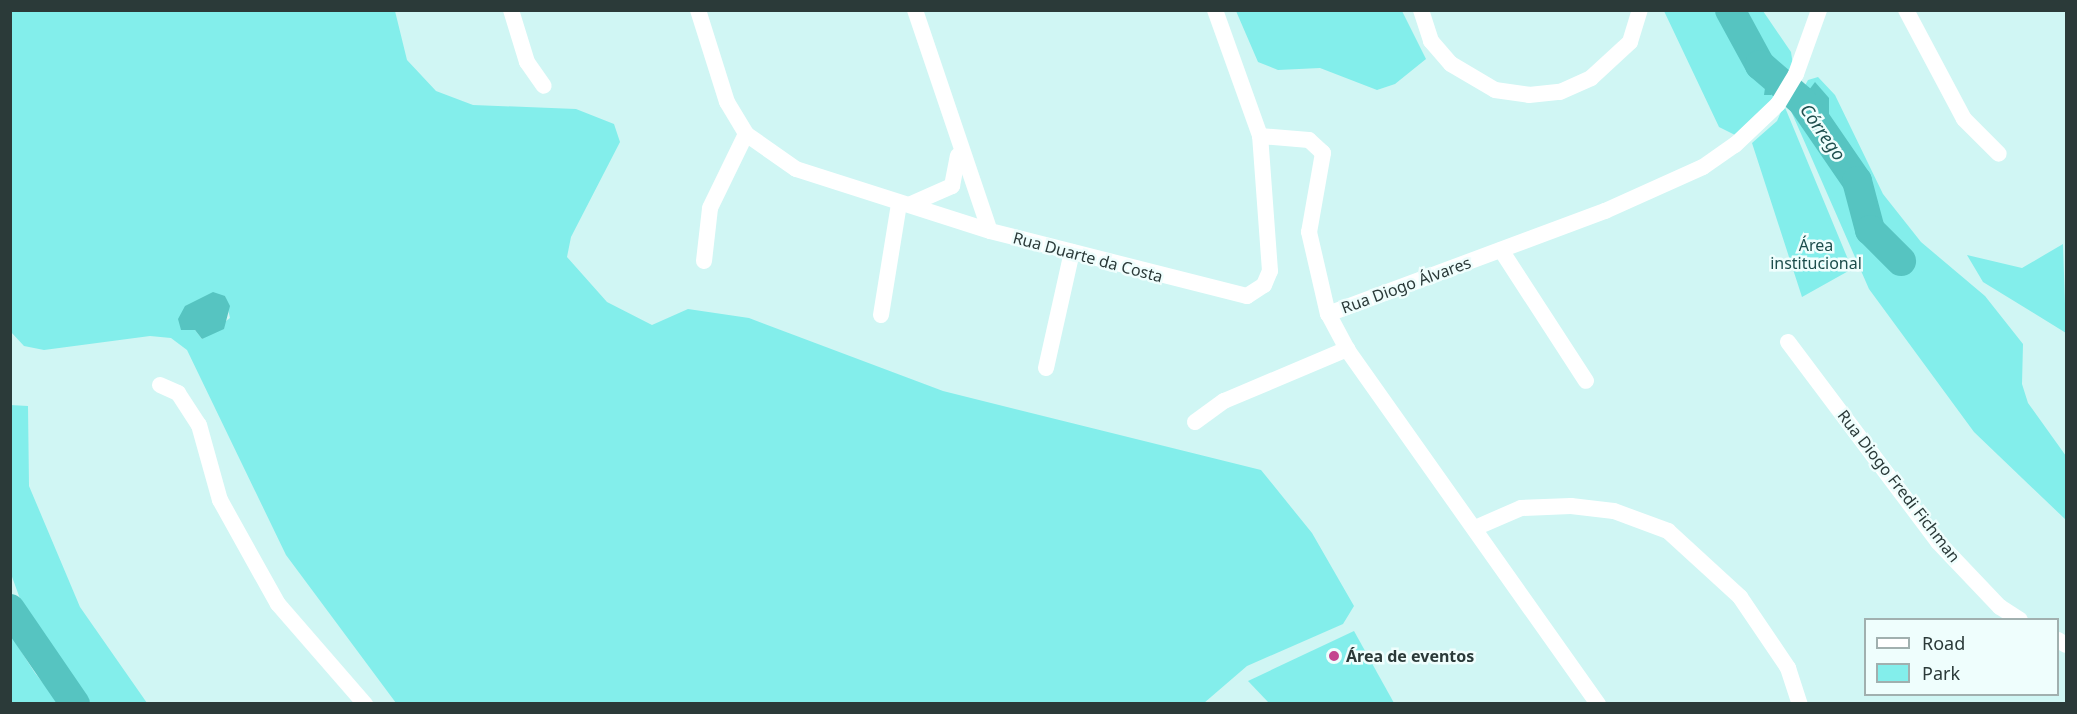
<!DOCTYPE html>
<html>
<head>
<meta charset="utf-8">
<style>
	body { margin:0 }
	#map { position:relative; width:2077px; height:714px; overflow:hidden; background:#d0f6f4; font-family:"Noto Sans",sans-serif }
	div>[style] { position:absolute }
	.green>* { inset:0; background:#83eeeb }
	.water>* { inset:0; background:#56c4c1 }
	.river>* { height:30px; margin:-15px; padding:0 15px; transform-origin:15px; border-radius:15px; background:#56c4c1 }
	.street>* { height:16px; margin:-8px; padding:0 8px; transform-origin:8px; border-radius:8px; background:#fff }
	.dots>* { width:16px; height:16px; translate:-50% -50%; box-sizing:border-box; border:3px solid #effefd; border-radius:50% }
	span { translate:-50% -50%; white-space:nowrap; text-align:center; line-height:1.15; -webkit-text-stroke:5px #effefd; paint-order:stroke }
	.park-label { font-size:16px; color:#1c4d4c }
	.street-label { font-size:16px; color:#2b3a39 }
	.poi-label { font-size:16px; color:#2b3a39; font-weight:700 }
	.left { translate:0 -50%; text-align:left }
	.water-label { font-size:18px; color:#1f4f4e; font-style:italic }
	.frame { position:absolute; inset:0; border:12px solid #2b3a39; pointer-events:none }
	.legend { position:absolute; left:1864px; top:618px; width:195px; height:78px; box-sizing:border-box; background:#effefd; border:2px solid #a1b0af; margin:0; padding:8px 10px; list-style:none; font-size:18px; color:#2b3a39 }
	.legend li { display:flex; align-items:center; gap:12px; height:30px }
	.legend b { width:30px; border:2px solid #a1b0af }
</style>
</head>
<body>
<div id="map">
	<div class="green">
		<i style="clip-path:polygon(evenodd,11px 11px,395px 11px,407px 60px,436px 91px,473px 105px,576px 109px,614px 124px,620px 142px,571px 237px,567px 257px,607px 302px,652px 325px,688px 309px,749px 318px,943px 391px,1261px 470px,1312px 533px,1354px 606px,1343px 624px,1247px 666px,1204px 703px,396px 703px,286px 555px,187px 350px,171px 338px,150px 336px,44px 350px,24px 346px,11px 332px,11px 11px,225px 296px,230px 318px,202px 339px,195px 330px,225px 296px)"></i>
		<i style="clip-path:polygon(1236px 11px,1402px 11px,1426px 59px,1395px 84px,1377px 90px,1320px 68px,1278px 70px,1258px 62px)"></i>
		<i style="clip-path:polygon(evenodd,1664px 11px,1763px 11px,1791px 52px,1793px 65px,1766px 109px,1737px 136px,1719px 127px,1664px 11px,1754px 49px,1761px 59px,1781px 66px,1771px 95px,1753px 76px,1747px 53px,1754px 49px)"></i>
		<i style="clip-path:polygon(1818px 77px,1835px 95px,1883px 194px,1921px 242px,1985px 296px,2023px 344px,2022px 384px,2028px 403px,2066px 456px,2066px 520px,1974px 432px,1869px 289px,1791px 111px,1808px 80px)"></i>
		<i style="clip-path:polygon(1784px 105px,1852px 269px,1802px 297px,1752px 143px,1777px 121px)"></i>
		<i style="clip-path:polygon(2063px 244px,2066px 333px,1983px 282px,1967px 255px,2022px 268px)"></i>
		<i style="clip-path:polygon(10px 405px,28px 406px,29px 486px,80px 607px,147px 703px,82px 703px,23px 607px,11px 574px)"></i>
		<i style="clip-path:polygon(1354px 631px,1394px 703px,1269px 703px,1248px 681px)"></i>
		<i style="clip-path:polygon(10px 634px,35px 673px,59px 703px,11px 703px)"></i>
	</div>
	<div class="water">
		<i style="clip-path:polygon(1754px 49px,1785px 73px,1771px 95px,1764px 95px,1765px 88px,1753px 76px,1746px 53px)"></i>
		<i style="clip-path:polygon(1815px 82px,1829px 98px,1829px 117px,1803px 124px,1794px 110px)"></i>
		<i style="clip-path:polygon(213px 292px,225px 296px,230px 306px,224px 329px,202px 339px,195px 330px,181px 330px,178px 319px,185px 306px)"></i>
	</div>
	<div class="river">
		<i style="left:1730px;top:10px;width:63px;rotate:61.4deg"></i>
		<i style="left:1760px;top:65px;width:55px;rotate:40.6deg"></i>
		<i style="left:1802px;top:101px;width:97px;rotate:55.5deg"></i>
		<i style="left:1857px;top:181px;width:51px;rotate:75.1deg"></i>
		<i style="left:1870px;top:230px;width:44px;rotate:45deg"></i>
		<i style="left:10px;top:609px;width:115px;rotate:55.6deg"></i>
	</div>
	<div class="street">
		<i style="left:511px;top:10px;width:54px;rotate:72.9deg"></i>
		<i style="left:527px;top:62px;width:29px;rotate:55deg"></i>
		<i style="left:698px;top:10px;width:96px;rotate:72.5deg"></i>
		<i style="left:727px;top:102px;width:37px;rotate:59deg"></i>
		<i style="left:746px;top:134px;width:61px;rotate:35deg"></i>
		<i style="left:796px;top:169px;width:204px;rotate:17.7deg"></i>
		<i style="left:915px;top:10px;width:233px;rotate:71.3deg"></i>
		<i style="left:990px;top:231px;width:265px;rotate:14.2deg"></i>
		<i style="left:1247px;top:296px;width:20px;rotate:-33deg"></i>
		<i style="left:1264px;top:285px;width:15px;rotate:-67deg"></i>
		<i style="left:1270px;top:271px;width:135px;rotate:-94.2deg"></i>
		<i style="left:1215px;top:10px;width:134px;rotate:70.3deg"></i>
		<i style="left:1260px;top:136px;width:49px;rotate:4.7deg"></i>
		<i style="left:1309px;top:140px;width:19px;rotate:43deg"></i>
		<i style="left:1323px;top:153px;width:80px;rotate:100deg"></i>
		<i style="left:1309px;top:232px;width:84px;rotate:77deg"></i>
		<i style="left:1421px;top:10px;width:33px;rotate:72deg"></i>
		<i style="left:1431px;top:41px;width:30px;rotate:49deg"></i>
		<i style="left:1451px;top:64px;width:51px;rotate:30.6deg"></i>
		<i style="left:1495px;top:90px;width:34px;rotate:8deg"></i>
		<i style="left:1529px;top:95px;width:31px;rotate:-6deg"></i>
		<i style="left:1560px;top:92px;width:34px;rotate:-24deg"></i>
		<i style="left:1591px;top:78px;width:53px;rotate:-42.7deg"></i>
		<i style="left:1630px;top:42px;width:34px;rotate:-73deg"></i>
		<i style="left:1906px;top:10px;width:123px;rotate:62deg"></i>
		<i style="left:1964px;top:119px;width:49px;rotate:45deg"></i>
		<i style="left:911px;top:204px;width:45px;rotate:-23.7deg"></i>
		<i style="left:952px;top:186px;width:31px;rotate:-79deg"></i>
		<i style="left:1501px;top:250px;width:156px;rotate:57deg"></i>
		<i style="left:704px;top:261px;width:53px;rotate:-83.5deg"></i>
		<i style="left:710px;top:208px;width:82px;rotate:-64.1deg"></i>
		<i style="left:881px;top:315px;width:112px;rotate:-80.8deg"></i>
		<i style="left:1788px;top:342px;width:250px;rotate:53.1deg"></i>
		<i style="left:1938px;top:542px;width:90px;rotate:46.4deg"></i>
		<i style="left:2000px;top:607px;width:24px;rotate:33deg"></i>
		<i style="left:1046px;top:368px;width:119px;rotate:-77.4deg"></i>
		<i style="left:160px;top:385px;width:20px;rotate:24deg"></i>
		<i style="left:178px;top:393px;width:38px;rotate:57deg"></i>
		<i style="left:199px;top:425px;width:78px;rotate:74.4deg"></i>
		<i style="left:220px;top:500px;width:119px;rotate:60.9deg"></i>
		<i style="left:278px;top:604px;width:133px;rotate:49deg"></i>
		<i style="left:1195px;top:422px;width:36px;rotate:-36deg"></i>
		<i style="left:1224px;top:401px;width:134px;rotate:-22.9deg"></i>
		<i style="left:1475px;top:528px;width:50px;rotate:-23.5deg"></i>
		<i style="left:1521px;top:508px;width:50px;rotate:-2.3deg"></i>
		<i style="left:1571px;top:506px;width:43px;rotate:6.6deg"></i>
		<i style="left:1614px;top:511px;width:58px;rotate:20.3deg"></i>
		<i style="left:1668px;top:531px;width:98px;rotate:42.5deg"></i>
		<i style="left:1740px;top:597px;width:86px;rotate:55.9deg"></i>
		<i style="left:1788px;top:668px;width:38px;rotate:72deg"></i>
		<i style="left:2058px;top:640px;width:9px;rotate:32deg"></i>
		<i style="left:1598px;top:704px;width:435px;rotate:-125.3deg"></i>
		<i style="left:1347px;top:349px;width:40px;rotate:-118deg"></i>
		<i style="left:1328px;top:314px;width:296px;rotate:-20.4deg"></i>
		<i style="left:1605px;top:211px;width:107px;rotate:-24.2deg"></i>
		<i style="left:1703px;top:167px;width:39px;rotate:-35deg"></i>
		<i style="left:1735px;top:145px;width:59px;rotate:-43.6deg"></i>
		<i style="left:1778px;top:104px;width:35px;rotate:-59deg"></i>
		<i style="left:1796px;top:74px;width:68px;rotate:-70.2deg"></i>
	</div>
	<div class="dots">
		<i style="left:1334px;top:656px;background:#c4448f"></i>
	</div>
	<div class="park-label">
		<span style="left:1816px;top:254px">Área<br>institucional</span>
	</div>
	<div class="street-label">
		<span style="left:1088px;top:257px;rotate:15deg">Rua Duarte da Costa</span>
		<span style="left:1406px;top:285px;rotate:-20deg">Rua Diogo Álvares</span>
		<span style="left:1899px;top:486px;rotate:52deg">Rua Diogo Fredi Fichman</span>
	</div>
	<div class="poi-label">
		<span class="left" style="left:1346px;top:656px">Área de eventos</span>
	</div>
	<div class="water-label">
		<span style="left:1823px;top:132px;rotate:55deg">Córrego</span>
	</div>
	<div class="frame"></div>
	<ul class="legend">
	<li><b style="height:8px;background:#fff"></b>Road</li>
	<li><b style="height:16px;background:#83eeeb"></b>Park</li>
	</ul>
</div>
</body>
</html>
